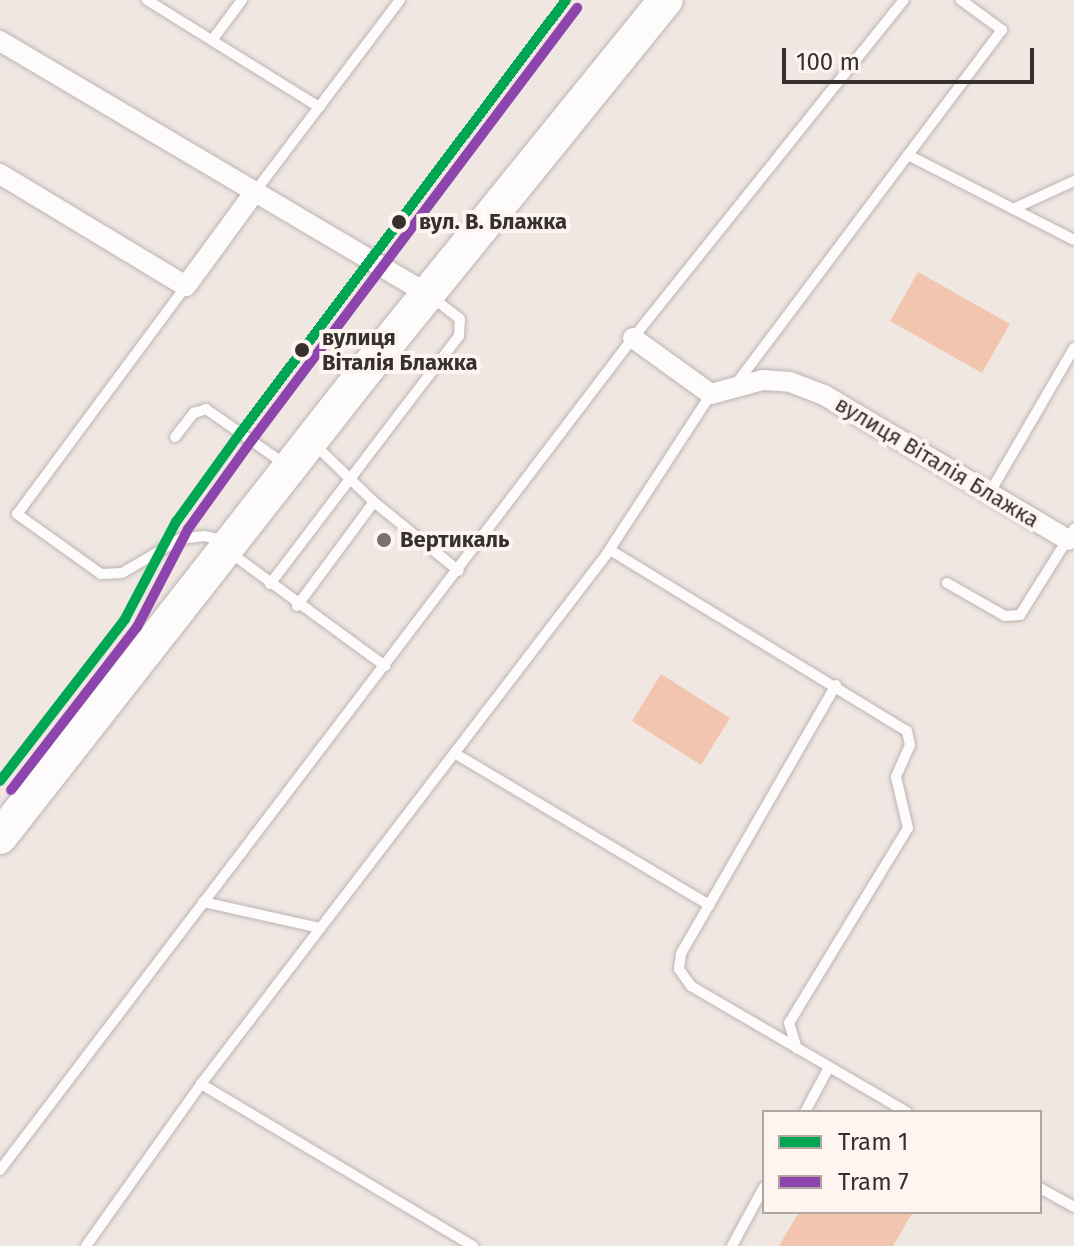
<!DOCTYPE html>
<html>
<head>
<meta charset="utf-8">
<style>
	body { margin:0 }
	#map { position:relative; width:1074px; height:1246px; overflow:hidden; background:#f0e7e3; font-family:"Fira Sans",sans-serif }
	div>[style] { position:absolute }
	.green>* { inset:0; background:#f2c5ae }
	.roads { filter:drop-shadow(0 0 2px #bbb4b1) drop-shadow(0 0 2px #bbb4b1) }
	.service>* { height:10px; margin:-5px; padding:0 5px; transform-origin:5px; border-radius:5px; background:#fdfbfb }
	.minor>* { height:20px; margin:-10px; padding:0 10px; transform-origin:10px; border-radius:10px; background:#fdfbfb }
	.trunk>* { height:34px; margin:-17px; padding:0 17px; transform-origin:17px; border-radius:17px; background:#fdfbfb }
	.tram-1>* { height:10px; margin:-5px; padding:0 5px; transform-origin:5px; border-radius:5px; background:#00a651 }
	.tram-2>* { height:10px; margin:-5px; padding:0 5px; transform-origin:5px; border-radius:5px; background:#8e44ad }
	.dots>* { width:22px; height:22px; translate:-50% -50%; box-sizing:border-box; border:4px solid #fef5f0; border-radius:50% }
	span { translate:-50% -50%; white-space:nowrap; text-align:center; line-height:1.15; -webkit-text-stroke:8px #fef5f0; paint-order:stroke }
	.stop-label { font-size:22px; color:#37312e; font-weight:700 }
	.left { translate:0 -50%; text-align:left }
	.street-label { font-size:22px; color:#37312e }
	.poi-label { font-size:22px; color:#37312e; font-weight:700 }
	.legend { position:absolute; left:762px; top:1110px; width:280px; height:104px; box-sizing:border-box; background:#fef5f0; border:2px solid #aea7a2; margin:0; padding:10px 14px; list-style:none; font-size:24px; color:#37312e }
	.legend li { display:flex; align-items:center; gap:16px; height:40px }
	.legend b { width:40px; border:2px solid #aea7a2 }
	.scale { position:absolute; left:782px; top:48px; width:252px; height:36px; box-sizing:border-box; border:4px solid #37312e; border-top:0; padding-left:10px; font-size:24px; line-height:28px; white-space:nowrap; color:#37312e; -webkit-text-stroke:6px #fef5f0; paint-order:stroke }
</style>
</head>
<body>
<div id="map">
	<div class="green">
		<i style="clip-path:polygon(918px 272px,1010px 324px,982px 373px,890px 321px)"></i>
		<i style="clip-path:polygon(661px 674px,730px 718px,701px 765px,632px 721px)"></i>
		<i style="clip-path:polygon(799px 1212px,913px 1212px,893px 1246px,779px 1246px)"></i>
	</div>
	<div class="roads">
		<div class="service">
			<i style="left:147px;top:0;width:203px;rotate:31.9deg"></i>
			<i style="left:213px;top:39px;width:49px;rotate:-53.4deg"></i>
			<i style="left:908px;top:155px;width:186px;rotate:27.1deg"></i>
			<i style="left:254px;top:193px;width:242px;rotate:-52.9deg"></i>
			<i style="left:1013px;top:209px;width:67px;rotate:-24.7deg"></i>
			<i style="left:186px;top:286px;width:284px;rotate:126.5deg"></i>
			<i style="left:17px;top:514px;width:103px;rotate:35.5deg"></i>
			<i style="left:101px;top:574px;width:21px;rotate:-3deg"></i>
			<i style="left:122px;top:573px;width:67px;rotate:-30.4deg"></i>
			<i style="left:180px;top:539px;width:24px;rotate:-7deg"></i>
			<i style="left:204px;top:536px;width:24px;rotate:12deg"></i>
			<i style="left:736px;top:384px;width:443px;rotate:-53.1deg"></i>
			<i style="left:1002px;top:30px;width:51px;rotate:-143.8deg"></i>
			<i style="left:175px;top:437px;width:31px;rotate:-52deg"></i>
			<i style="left:194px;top:413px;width:13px;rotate:-18deg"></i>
			<i style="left:206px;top:409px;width:98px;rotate:35deg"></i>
			<i style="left:313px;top:443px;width:85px;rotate:44deg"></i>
			<i style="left:374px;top:502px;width:109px;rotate:39.1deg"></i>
			<i style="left:989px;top:494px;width:169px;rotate:-59.8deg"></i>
			<i style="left:610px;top:550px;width:348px;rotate:31.4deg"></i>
			<i style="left:907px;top:731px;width:14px;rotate:78deg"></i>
			<i style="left:910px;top:745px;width:35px;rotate:114deg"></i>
			<i style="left:896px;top:777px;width:52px;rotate:76.8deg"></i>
			<i style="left:908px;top:828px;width:228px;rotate:121.4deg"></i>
			<i style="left:789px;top:1023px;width:27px;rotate:73deg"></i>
			<i style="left:228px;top:551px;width:195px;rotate:36.2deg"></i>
			<i style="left:947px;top:583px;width:67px;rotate:29.6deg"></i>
			<i style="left:1005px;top:616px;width:15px;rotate:-4deg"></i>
			<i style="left:1020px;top:615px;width:102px;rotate:-57.9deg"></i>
			<i style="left:270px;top:584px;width:312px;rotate:-52.7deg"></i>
			<i style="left:459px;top:336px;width:17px;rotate:-87deg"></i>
			<i style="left:460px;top:319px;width:36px;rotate:-142deg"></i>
			<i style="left:297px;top:606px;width:129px;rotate:-53.5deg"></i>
			<i style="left:836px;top:685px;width:310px;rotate:120deg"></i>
			<i style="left:681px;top:954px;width:15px;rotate:98deg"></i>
			<i style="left:679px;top:969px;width:21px;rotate:55deg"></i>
			<i style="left:691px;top:986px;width:250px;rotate:30.3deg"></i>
			<i style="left:456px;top:754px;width:295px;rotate:30.8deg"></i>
			<i style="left:203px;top:902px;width:120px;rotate:12.5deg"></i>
			<i style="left:201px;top:1084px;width:317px;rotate:30.8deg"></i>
			<i style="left:805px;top:1112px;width:51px;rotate:-61.9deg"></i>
			<i style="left:0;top:1170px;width:1045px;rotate:-52.74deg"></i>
			<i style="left:633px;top:338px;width:433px;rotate:-51.3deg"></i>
			<i style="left:1040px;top:1188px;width:39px;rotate:29deg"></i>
			<i style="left:86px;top:1246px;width:199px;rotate:-54.6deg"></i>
			<i style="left:201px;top:1084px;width:666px;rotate:-52.56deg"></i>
			<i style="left:606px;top:555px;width:192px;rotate:-56.9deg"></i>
			<i style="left:732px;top:1246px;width:67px;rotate:-61.5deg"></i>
		</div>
		<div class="minor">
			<i style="left:0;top:41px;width:496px;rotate:30.6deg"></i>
			<i style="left:0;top:174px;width:217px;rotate:31.1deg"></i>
			<i style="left:186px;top:286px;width:115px;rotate:-53.8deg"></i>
			<i style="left:633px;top:338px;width:96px;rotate:35.7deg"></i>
			<i style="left:711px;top:394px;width:54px;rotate:-15.1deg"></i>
			<i style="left:763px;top:380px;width:27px;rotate:4deg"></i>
			<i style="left:790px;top:382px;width:36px;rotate:21deg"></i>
			<i style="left:824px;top:395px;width:284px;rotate:30.7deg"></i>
		</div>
		<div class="trunk">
			<i style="left:0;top:837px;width:600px;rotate:-51.91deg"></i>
			<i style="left:370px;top:365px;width:470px;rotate:-51deg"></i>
		</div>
	</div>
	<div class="tram-1">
		<i style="left:0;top:781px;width:205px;rotate:-52.3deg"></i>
		<i style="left:125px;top:619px;width:110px;rotate:-62.3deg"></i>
		<i style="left:176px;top:522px;width:111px;rotate:-54.2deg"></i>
		<i style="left:241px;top:432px;width:541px;rotate:-53.05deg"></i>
	</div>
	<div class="tram-2">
		<i style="left:11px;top:790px;width:206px;rotate:-52.3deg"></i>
		<i style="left:137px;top:627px;width:110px;rotate:-62.5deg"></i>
		<i style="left:188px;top:529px;width:110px;rotate:-54.3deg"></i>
		<i style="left:252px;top:440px;width:541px;rotate:-53.05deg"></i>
	</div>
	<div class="dots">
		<i style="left:399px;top:222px;background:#37312e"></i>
		<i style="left:302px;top:350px;background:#37312e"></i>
		<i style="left:384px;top:540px;background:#78716d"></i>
	</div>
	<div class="stop-label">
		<span class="left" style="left:419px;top:222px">вул. В. Блажка</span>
		<span class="left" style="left:322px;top:350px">вулиця<br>Віталія Блажка</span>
	</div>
	<div class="street-label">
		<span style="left:937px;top:462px;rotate:31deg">вулиця Віталія Блажка</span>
	</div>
	<div class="poi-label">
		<span class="left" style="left:400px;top:540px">Вертикаль</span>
	</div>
	<ul class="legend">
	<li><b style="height:10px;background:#00a651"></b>Tram 1</li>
	<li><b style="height:10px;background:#8e44ad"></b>Tram 7</li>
	</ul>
	<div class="scale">100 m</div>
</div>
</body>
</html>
